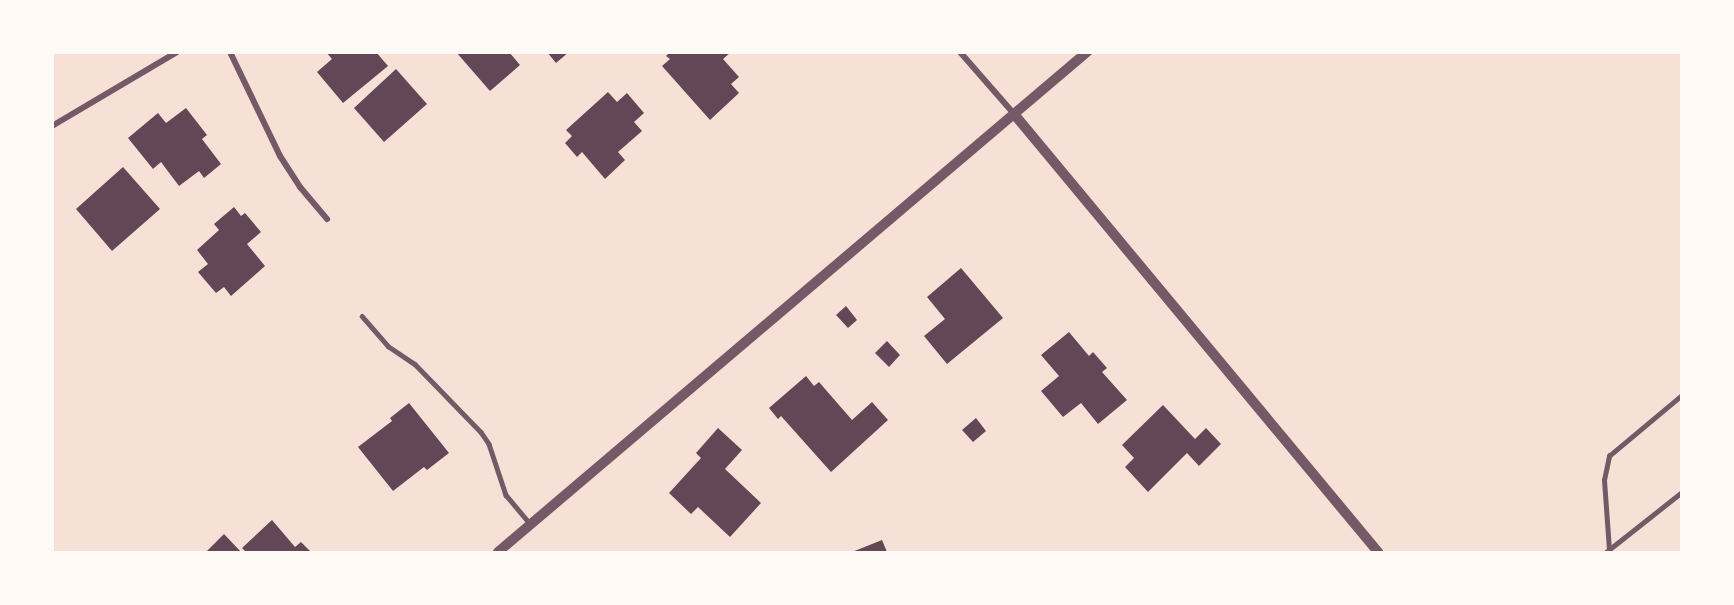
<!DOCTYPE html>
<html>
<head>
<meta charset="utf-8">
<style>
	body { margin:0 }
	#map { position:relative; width:1734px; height:605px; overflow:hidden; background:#f7e1d7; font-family:"Asap Condensed",sans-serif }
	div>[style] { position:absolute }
	.building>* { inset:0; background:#644757 }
	.service>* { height:4.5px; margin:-2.25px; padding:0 2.25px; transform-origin:2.25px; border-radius:2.25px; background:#755966 }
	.minor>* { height:6px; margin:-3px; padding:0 3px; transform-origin:3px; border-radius:3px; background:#755966 }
	.tertiary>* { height:10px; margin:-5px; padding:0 5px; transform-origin:5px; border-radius:5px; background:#755966 }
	span { translate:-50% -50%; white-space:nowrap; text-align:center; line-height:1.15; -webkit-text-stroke:6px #fffaf5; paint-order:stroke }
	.frame { position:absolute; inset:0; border:54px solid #fffaf5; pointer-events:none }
</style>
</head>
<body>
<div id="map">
	<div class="building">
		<i style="clip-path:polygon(326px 52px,376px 52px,388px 66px,343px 103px,317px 72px,332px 59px)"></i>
		<i style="clip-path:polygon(456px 52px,509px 52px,520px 65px,490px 91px)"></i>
		<i style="clip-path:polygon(547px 52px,569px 52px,556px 63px)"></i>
		<i style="clip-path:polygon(670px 52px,731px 52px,723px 59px,739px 77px,731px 84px,739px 93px,710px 120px,662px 66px,670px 59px,666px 56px)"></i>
		<i style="clip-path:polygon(396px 69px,427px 104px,384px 142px,354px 108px)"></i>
		<i style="clip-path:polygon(608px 92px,617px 102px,627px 93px,644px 113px,634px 122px,642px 131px,618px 152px,625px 160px,605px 179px,582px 152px,577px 157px,565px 143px,572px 136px,566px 130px)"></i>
		<i style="clip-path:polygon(186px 108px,207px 135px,202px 139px,221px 164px,204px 178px,199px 171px,179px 186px,161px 162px,153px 169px,128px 138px,158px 113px,166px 123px)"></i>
		<i style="clip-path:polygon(123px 167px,160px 209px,112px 251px,76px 209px)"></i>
		<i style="clip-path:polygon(234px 207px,241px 216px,245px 213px,261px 232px,247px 244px,265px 266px,231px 296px,224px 287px,216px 293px,198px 272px,208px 264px,197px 250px,219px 230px,214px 224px)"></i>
		<i style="clip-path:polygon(961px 268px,1003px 318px,947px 364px,924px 336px,945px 319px,927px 297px)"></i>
		<i style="clip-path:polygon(846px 306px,857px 320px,848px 328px,836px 315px)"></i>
		<i style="clip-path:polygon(1069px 332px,1089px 356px,1093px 352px,1107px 368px,1102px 372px,1127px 400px,1098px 424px,1081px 403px,1063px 417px,1041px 391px,1059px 376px,1041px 355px)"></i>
		<i style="clip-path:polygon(887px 341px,900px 355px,889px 367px,875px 353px)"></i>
		<i style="clip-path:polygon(806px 376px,814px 386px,819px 382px,852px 420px,872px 402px,888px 420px,831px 472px,781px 416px,778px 419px,769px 408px)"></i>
		<i style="clip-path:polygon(409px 403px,449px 453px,427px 470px,424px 467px,393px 491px,358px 447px,392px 421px,390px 418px)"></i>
		<i style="clip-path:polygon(1163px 405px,1195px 439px,1206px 428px,1221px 444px,1199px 466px,1187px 453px,1148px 492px,1125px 467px,1134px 458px,1122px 445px)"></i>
		<i style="clip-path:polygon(976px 418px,986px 431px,973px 442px,962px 430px)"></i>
		<i style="clip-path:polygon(718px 428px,742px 450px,725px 469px,761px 503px,730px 537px,698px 507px,691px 514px,669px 493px,701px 458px,696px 453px)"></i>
		<i style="clip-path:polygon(272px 520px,295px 547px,301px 542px,311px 552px,246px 552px,242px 548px)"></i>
		<i style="clip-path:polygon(224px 534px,241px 552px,207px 551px)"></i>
		<i style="clip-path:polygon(882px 540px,887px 552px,852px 552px)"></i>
	</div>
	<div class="service">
		<i style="left:362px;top:316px;width:40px;rotate:49deg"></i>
		<i style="left:388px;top:346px;width:32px;rotate:34deg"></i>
		<i style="left:415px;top:364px;width:95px;rotate:45.9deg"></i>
		<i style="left:481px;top:432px;width:14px;rotate:56deg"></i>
		<i style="left:489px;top:444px;width:54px;rotate:71.6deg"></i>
		<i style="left:506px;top:495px;width:39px;rotate:50deg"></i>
		<i style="left:1609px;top:550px;width:70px;rotate:-94.1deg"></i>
		<i style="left:1604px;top:480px;width:25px;rotate:-78deg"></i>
		<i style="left:1609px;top:456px;width:95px;rotate:-39.9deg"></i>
		<i style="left:1606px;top:552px;width:97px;rotate:-38.3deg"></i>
	</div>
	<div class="minor">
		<i style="left:230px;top:52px;width:115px;rotate:64.3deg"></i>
		<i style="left:280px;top:156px;width:37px;rotate:57deg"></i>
		<i style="left:300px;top:187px;width:42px;rotate:49.8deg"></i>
		<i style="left:960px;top:52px;width:82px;rotate:48.9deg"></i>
		<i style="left:52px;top:126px;width:145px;rotate:-30.6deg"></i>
	</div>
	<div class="tertiary">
		<i style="left:1014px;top:114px;width:570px;rotate:50.27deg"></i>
		<i style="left:498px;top:552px;width:773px;rotate:-40.33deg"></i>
	</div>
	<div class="frame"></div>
</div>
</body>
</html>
